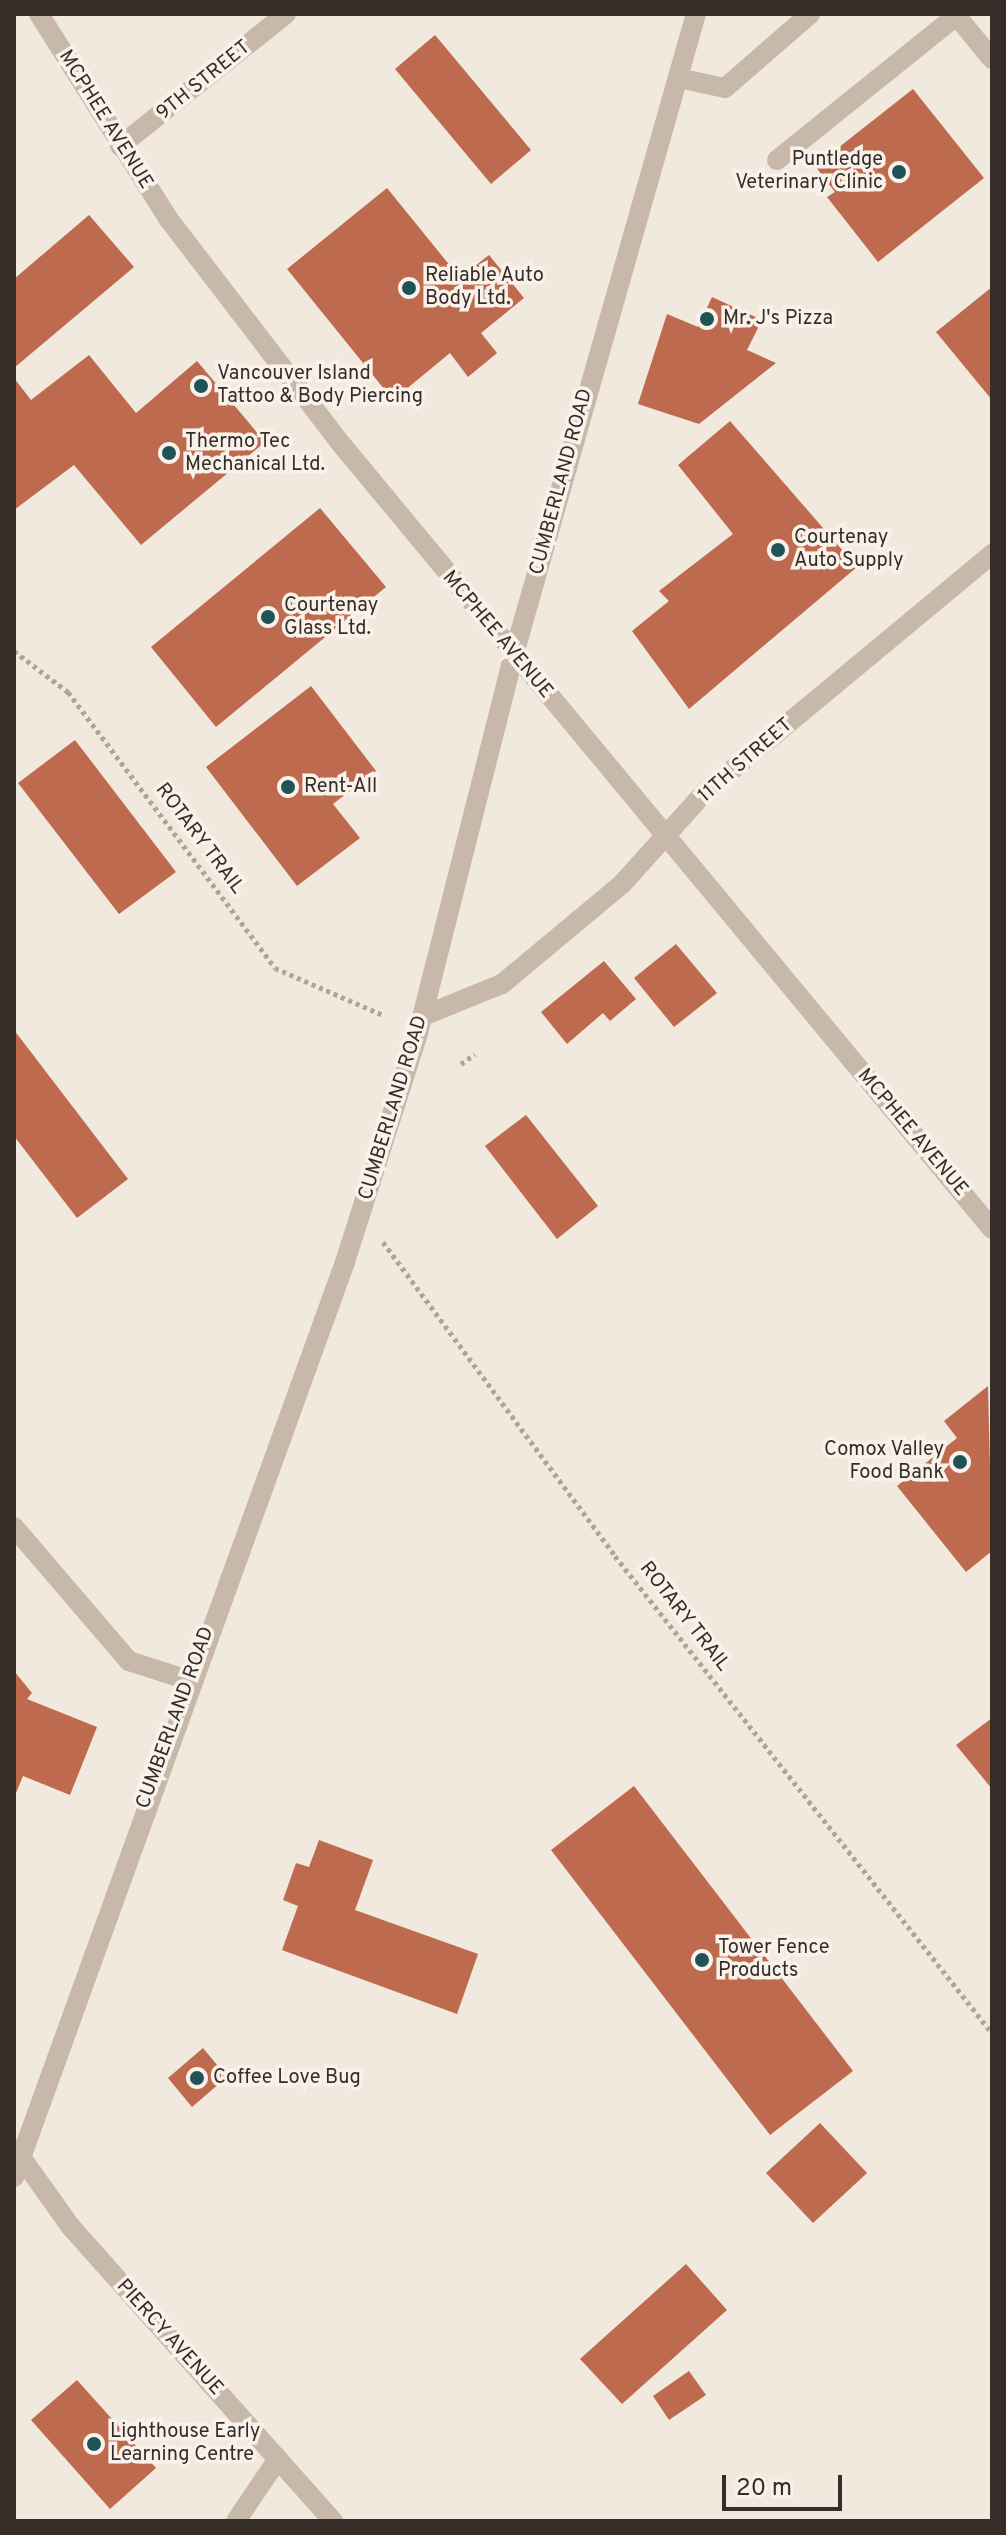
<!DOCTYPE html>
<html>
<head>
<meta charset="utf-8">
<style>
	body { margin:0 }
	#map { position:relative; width:1006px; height:2535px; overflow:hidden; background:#f1e8de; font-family:Overpass,sans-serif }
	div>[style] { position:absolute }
	.building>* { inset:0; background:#be6a4e }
	.path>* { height:5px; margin-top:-2.5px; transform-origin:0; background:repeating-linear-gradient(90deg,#b4a295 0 4px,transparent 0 8px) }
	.minor>* { height:20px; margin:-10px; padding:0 10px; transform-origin:10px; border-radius:10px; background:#c8b8aa }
	.dots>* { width:22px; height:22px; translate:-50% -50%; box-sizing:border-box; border:4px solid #f9f2ea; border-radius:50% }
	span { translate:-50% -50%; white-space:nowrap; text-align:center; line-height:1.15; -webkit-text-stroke:7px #f9f2ea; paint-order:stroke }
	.street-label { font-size:20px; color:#362d29 }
	.poi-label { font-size:20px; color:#362d29 }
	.right { translate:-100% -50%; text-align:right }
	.left { translate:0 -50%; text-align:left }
	.frame { position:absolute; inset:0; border:16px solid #362d29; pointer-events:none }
	.scale { position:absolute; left:722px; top:2475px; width:120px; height:36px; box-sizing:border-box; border:4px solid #362d29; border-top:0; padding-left:10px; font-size:24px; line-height:28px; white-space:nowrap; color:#362d29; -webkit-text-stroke:6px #f9f2ea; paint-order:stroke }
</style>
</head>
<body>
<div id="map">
	<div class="building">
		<i style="clip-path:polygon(435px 35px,531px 150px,491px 184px,395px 69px)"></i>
		<i style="clip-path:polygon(913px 89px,984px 178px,878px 262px,827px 197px,835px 192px,815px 166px)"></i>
		<i style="clip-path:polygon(387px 188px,460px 278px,489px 255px,524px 298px,481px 333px,497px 353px,468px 377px,450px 353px,393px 400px,287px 269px)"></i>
		<i style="clip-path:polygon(89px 215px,134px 267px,14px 368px,14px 279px)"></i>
		<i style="clip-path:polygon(992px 287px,992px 400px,936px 332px)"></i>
		<i style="clip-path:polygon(712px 297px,762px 320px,747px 350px,776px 363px,699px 424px,638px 404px,667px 314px,698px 327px)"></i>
		<i style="clip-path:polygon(89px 355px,136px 413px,197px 361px,265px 442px,141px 545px,74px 465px,14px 510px,14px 378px,31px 400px)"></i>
		<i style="clip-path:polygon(730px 421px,857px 567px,689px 709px,632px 631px,669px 601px,659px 591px,733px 534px,678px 465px)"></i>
		<i style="clip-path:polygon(320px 508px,386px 587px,216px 727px,151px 647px)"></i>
		<i style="clip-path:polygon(311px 686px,376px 771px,333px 804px,360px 838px,297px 886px,206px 767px)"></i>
		<i style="clip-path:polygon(75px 740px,176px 872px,119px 914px,18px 783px)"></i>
		<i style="clip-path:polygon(676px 944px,717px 993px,674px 1027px,634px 978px)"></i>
		<i style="clip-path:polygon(604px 961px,636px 999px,610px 1021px,603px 1013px,567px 1044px,541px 1012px)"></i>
		<i style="clip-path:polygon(14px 1030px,128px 1179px,77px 1218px,14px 1136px)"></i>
		<i style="clip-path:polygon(526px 1115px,598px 1206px,557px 1239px,485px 1146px)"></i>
		<i style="clip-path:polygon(988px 1386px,992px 1551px,966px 1572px,897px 1486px,957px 1438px,944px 1421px)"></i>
		<i style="clip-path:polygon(14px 1671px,32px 1693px,27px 1699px,97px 1727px,70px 1795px,23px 1776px,14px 1798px)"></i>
		<i style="clip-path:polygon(992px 1718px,992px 1789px,956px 1745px)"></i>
		<i style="clip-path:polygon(634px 1786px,853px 2071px,770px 2135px,551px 1850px)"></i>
		<i style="clip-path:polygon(319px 1840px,373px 1860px,355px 1910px,478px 1954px,457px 2014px,282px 1950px,298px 1906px,283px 1900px,296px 1863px,309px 1867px)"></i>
		<i style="clip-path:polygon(203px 2048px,227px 2077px,192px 2107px,168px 2078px)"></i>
		<i style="clip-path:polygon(820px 2123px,867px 2173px,813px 2223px,766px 2173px)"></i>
		<i style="clip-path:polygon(686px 2264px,727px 2310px,622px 2404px,580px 2359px)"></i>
		<i style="clip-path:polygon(689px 2371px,706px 2395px,669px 2420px,653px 2396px)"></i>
		<i style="clip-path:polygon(77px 2380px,156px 2468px,110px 2509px,31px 2420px)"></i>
	</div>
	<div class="path">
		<i style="left:14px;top:651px;width:68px;rotate:37.2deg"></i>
		<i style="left:68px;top:692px;width:345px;rotate:53.1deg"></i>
		<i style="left:275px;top:968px;width:116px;rotate:23.5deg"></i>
		<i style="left:461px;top:1064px;width:17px;rotate:-36deg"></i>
		<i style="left:383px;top:1242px;width:390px;rotate:53.5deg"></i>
		<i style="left:615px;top:1556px;width:608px;rotate:51.68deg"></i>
	</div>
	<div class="minor">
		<i style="left:39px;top:14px;width:245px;rotate:57.7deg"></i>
		<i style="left:170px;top:221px;width:282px;rotate:52.5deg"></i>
		<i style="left:342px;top:445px;width:1018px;rotate:50.34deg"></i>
		<i style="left:955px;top:14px;width:58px;rotate:50.6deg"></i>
		<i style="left:678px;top:78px;width:48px;rotate:12deg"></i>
		<i style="left:725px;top:88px;width:113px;rotate:-41deg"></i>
		<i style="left:120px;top:146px;width:212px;rotate:-38.5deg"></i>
		<i style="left:777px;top:160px;width:230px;rotate:-38.8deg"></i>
		<i style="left:423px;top:1016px;width:85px;rotate:-22.1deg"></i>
		<i style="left:502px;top:984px;width:156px;rotate:-39.8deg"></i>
		<i style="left:622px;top:884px;width:121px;rotate:-48deg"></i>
		<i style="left:703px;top:794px;width:376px;rotate:-39.7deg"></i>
		<i style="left:14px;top:1527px;width:177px;rotate:49.4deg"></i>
		<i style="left:129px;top:1661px;width:62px;rotate:17.9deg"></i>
		<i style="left:16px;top:2150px;width:95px;rotate:54.5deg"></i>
		<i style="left:71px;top:2227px;width:394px;rotate:48.3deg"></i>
		<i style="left:14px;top:2177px;width:973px;rotate:-70.11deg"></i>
		<i style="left:345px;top:1262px;width:236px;rotate:-72.3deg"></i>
		<i style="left:417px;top:1037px;width:395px;rotate:-75.8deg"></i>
		<i style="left:514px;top:654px;width:665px;rotate:-74.13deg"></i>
		<i style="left:236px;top:2521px;width:75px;rotate:-55.9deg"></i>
	</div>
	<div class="dots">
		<i style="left:899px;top:172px;background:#215255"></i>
		<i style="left:409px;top:288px;background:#215255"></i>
		<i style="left:707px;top:319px;background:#215255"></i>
		<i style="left:201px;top:386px;background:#215255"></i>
		<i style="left:169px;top:453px;background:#215255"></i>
		<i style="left:778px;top:550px;background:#215255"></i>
		<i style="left:268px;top:617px;background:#215255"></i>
		<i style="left:288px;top:787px;background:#215255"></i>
		<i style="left:960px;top:1462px;background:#215255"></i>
		<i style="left:702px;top:1960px;background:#215255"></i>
		<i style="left:197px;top:2078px;background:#215255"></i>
		<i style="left:94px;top:2444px;background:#215255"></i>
	</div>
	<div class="street-label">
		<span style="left:204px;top:81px;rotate:-39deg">9TH STREET</span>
		<span style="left:105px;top:120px;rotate:58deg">MCPHEE AVENUE</span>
		<span style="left:562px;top:482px;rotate:-75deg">CUMBERLAND ROAD</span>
		<span style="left:497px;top:635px;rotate:50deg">MCPHEE AVENUE</span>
		<span style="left:746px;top:761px;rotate:-41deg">11TH STREET</span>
		<span style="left:199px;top:839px;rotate:53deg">ROTARY TRAIL</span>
		<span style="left:394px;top:1108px;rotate:-73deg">CUMBERLAND ROAD</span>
		<span style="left:912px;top:1133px;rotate:50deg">MCPHEE AVENUE</span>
		<span style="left:684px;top:1617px;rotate:52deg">ROTARY TRAIL</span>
		<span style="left:176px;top:1718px;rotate:-70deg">CUMBERLAND ROAD</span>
		<span style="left:169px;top:2338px;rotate:48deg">PIERCY AVENUE</span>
	</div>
	<div class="poi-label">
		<span class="right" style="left:883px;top:172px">Puntledge<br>Veterinary Clinic</span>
		<span class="left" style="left:425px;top:288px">Reliable Auto<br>Body Ltd.</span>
		<span class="left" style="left:723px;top:319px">Mr. J's Pizza</span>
		<span class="left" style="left:217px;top:386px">Vancouver Island<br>Tattoo &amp; Body Piercing</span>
		<span class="left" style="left:185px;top:454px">Thermo Tec<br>Mechanical Ltd.</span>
		<span class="left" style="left:794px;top:550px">Courtenay<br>Auto Supply</span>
		<span class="left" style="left:284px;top:618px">Courtenay<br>Glass Ltd.</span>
		<span class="left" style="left:304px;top:787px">Rent-All</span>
		<span class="right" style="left:944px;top:1462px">Comox Valley<br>Food Bank</span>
		<span class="left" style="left:718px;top:1960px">Tower Fence<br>Products</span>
		<span class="left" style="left:213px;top:2078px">Coffee Love Bug</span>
		<span class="left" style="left:110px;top:2444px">Lighthouse Early<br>Learning Centre</span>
	</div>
	<div class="frame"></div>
	<div class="scale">20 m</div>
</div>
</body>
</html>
